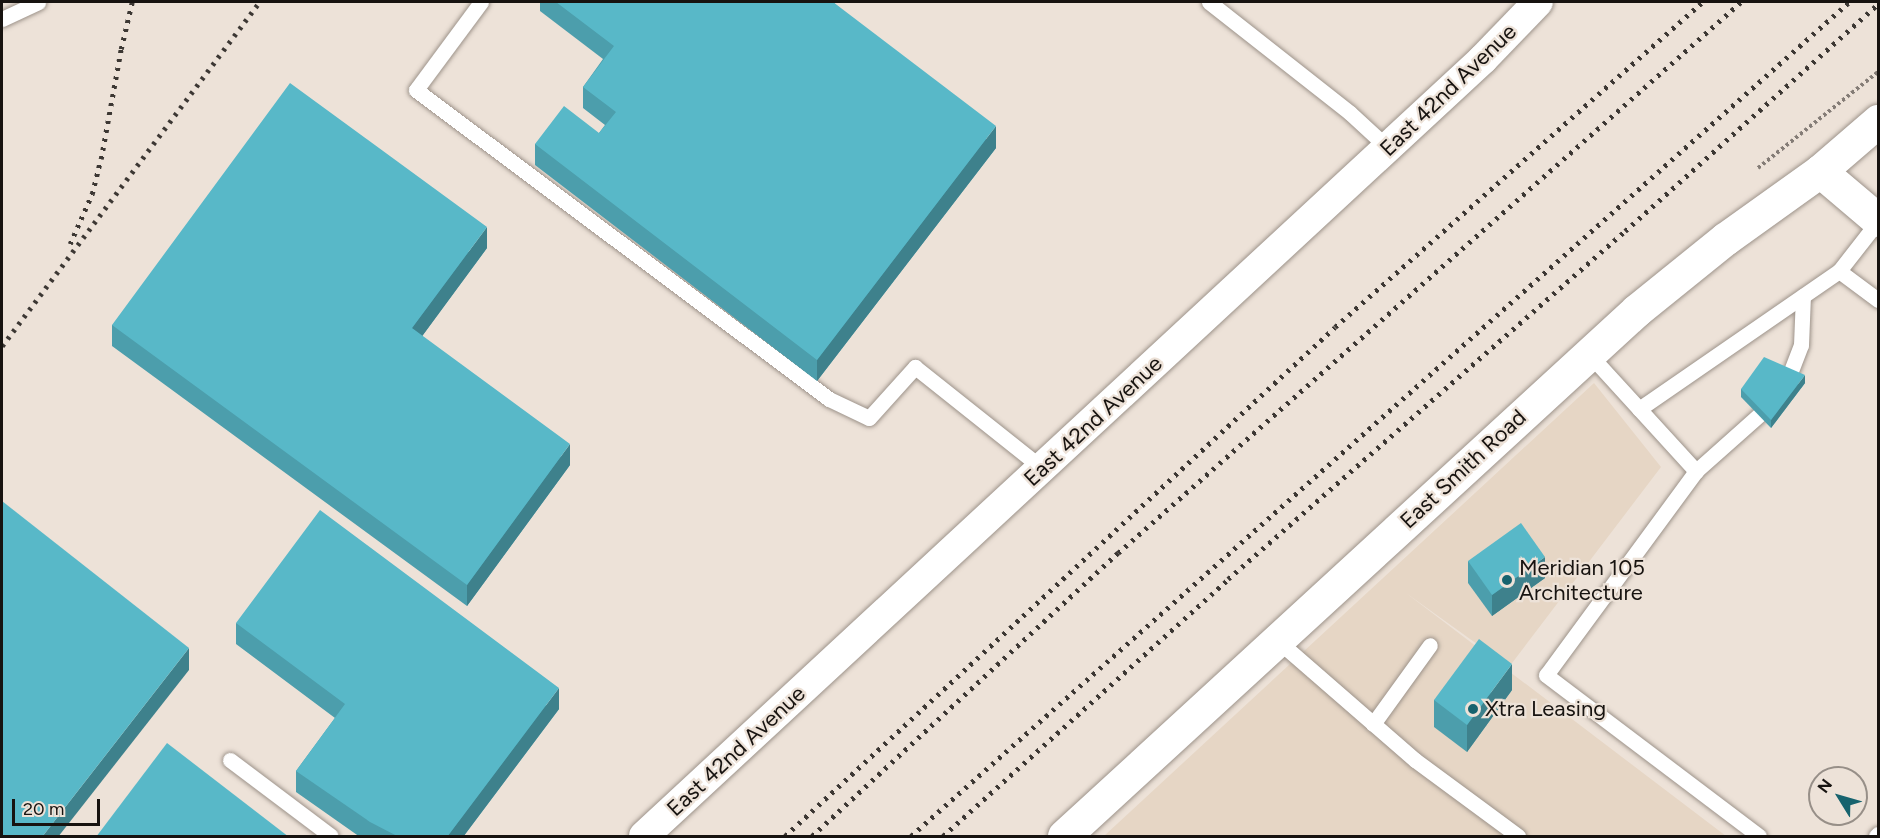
<!DOCTYPE html>
<html>
<head>
<meta charset="utf-8">
<style>
	body { margin:0 }
	#map { position:relative; width:1880px; height:838px; overflow:hidden; background:#ede2d8; font-family:Figtree,sans-serif }
	div>[style] { position:absolute }
	.built>* { inset:0; background:#e6d6c5 }
	.path>* { height:4px; margin-top:-2px; transform-origin:0; background:repeating-linear-gradient(90deg,#847c76 0 3px,transparent 0 6px) }
	.roads { filter:drop-shadow(0 0 2px #9d938a) drop-shadow(0 0 2px #9d938a) }
	.service>* { height:15px; margin:-7.5px; padding:0 7.5px; transform-origin:7.5px; border-radius:7.5px; background:#fff }
	.minor>* { height:30px; margin:-15px; padding:0 15px; transform-origin:15px; border-radius:15px; background:#fff }
	.tertiary>* { height:33px; margin:-16.5px; padding:0 16.5px; transform-origin:16.5px; border-radius:16.5px; background:#fff }
	.rail>* { height:4.5px; margin-top:-2.25px; transform-origin:0; background:repeating-linear-gradient(90deg,#3c3733 0 3px,transparent 0 9px) }
	.wall>* { inset:0; background:#4c9eac }
	.shaded-wall>* { inset:0; background:#3e818c }
	.building>* { inset:0; background:#58b8c8 }
	.dots>* { width:16px; height:16px; translate:-50% -50%; box-sizing:border-box; border:3px solid #ede2d8; border-radius:50% }
	span { translate:-50% -50%; white-space:nowrap; text-align:center; line-height:1.15; -webkit-text-stroke:4.5px #ede2d8; paint-order:stroke }
	.street-label { font-size:22px; color:#171310 }
	.poi-label { font-size:22px; color:#171310 }
	.left { translate:0 -50%; text-align:left }
	.frame { position:absolute; inset:0; border:3px solid #171310; pointer-events:none }
	.north { position:absolute; left:1808px; top:766px; width:60px; height:60px; box-sizing:border-box; background:#ede2d8; border:2px solid #978f88; border-radius:50%; rotate:307deg; font-size:16px; font-weight:700; line-height:24px; text-align:center; color:#171310 }
	.north::after { content:''; display:block; margin:auto; width:21px; height:27px; background:#17636e; clip-path:polygon(50% 0,100% 100%,50% 72%,0 100%) }
	.scale { position:absolute; left:12px; top:799px; width:88px; height:27px; box-sizing:border-box; border:3px solid #171310; border-top:0; padding-left:8px; font-size:18px; line-height:21px; white-space:nowrap; color:#171310; -webkit-text-stroke:4px #ede2d8; paint-order:stroke }
</style>
</head>
<body>
<div id="map">
	<div class="built">
		<i style="clip-path:polygon(1594px 383px,1661px 467px,1509px 667px,1406px 593px,1726px 836px,1104px 836px)"></i>
	</div>
	<div class="path">
		<i style="left:1758px;top:168px;width:154px;rotate:-38.7deg"></i>
	</div>
	<div class="roads">
		<div class="service">
			<i style="left:481px;top:2px;width:109px;rotate:126.5deg"></i>
			<i style="left:416px;top:90px;width:516px;rotate:36.8deg"></i>
			<i style="left:829px;top:399px;width:44px;rotate:25.4deg"></i>
			<i style="left:869px;top:418px;width:69px;rotate:-48deg"></i>
			<i style="left:915px;top:367px;width:162px;rotate:38.5deg"></i>
			<i style="left:1209px;top:2px;width:179px;rotate:38.2deg"></i>
			<i style="left:1350px;top:113px;width:52px;rotate:42.6deg"></i>
			<i style="left:2px;top:19px;width:40px;rotate:-25deg"></i>
			<i style="left:1839px;top:271px;width:63px;rotate:-52deg"></i>
			<i style="left:1589px;top:354px;width:159px;rotate:47.6deg"></i>
			<i style="left:1696px;top:471px;width:253px;rotate:126.3deg"></i>
			<i style="left:1546px;top:675px;width:267px;rotate:37.1deg"></i>
			<i style="left:1789px;top:376px;width:33px;rotate:-69deg"></i>
			<i style="left:1801px;top:345px;width:49px;rotate:-87.7deg"></i>
			<i style="left:1639px;top:409px;width:243px;rotate:-34.6deg"></i>
			<i style="left:1839px;top:271px;width:49px;rotate:36.6deg"></i>
			<i style="left:1696px;top:471px;width:84px;rotate:-41.6deg"></i>
			<i style="left:1277px;top:640px;width:183px;rotate:41deg"></i>
			<i style="left:1415px;top:760px;width:128px;rotate:36.4deg"></i>
			<i style="left:1373px;top:724px;width:97px;rotate:-54.2deg"></i>
			<i style="left:230px;top:760px;width:126px;rotate:37deg"></i>
			<i style="left:1876px;top:836px;width:3px;rotate:-45deg"></i>
		</div>
		<div class="minor">
			<i style="left:644px;top:836px;width:1144px;rotate:-42.8deg"></i>
			<i style="left:1483px;top:59px;width:79px;rotate:-46deg"></i>
		</div>
		<div class="tertiary">
			<i style="left:1820px;top:171px;width:76px;rotate:40.2deg"></i>
			<i style="left:1064px;top:836px;width:778px;rotate:-42.55deg"></i>
			<i style="left:1637px;top:310px;width:113px;rotate:-38.9deg"></i>
			<i style="left:1725px;top:239px;width:117px;rotate:-35.6deg"></i>
			<i style="left:1820px;top:171px;width:77px;rotate:-40.8deg"></i>
		</div>
	</div>
	<div class="rail">
		<i style="left:70px;top:244px;width:55px;rotate:-66.3deg"></i>
		<i style="left:92px;top:194px;width:36px;rotate:-76deg"></i>
		<i style="left:101px;top:159px;width:112px;rotate:-79.7deg"></i>
		<i style="left:121px;top:49px;width:48px;rotate:-76.8deg"></i>
		<i style="left:2px;top:346px;width:429px;rotate:-53.2deg"></i>
		<i style="left:785px;top:836px;width:749px;rotate:-42.78deg"></i>
		<i style="left:1335px;top:327px;width:490px;rotate:-41.5deg"></i>
		<i style="left:812px;top:836px;width:417px;rotate:-42.8deg"></i>
		<i style="left:1118px;top:553px;width:832px;rotate:-41.49deg"></i>
		<i style="left:911px;top:836px;width:1255px;rotate:-41.64deg"></i>
		<i style="left:943px;top:836px;width:384px;rotate:-42deg"></i>
		<i style="left:1228px;top:579px;width:528px;rotate:-41.24deg"></i>
		<i style="left:1625px;top:231px;width:340px;rotate:-41.9deg"></i>
	</div>
	<div class="wall">
		<i style="clip-path:polygon(540px 2px,833px 2px,996px 148px,817px 381px,535px 165px,535px 144px,599px 133px,605px 125px,583px 108px,583px 87px,603px 59px,540px 11px)"></i>
		<i style="clip-path:polygon(487px 248px,422px 336px,570px 465px,467px 606px,112px 346px,112px 325px)"></i>
		<i style="clip-path:polygon(1805px 383px,1771px 428px,1741px 397px,1741px 389px)"></i>
		<i style="clip-path:polygon(1468px 561px,1545px 578px,1492px 616px,1468px 583px)"></i>
		<i style="clip-path:polygon(236px 623px,559px 709px,463px 837px,360px 837px,296px 792px,296px 771px,335px 718px,236px 644px)"></i>
		<i style="clip-path:polygon(1512px 690px,1467px 752px,1434px 727px,1434px 700px)"></i>
	</div>
	<div class="shaded-wall">
		<i style="clip-path:polygon(996px 126px,996px 148px,817px 381px,817px 360px)"></i>
		<i style="clip-path:polygon(487px 227px,487px 248px,412px 350px,412px 328px)"></i>
		<i style="clip-path:polygon(1805px 375px,1805px 383px,1771px 428px,1771px 420px)"></i>
		<i style="clip-path:polygon(570px 444px,570px 465px,467px 606px,467px 585px)"></i>
		<i style="clip-path:polygon(1545px 557px,1545px 578px,1492px 616px,1492px 595px)"></i>
		<i style="clip-path:polygon(189px 648px,189px 670px,58px 837px,42px 837px)"></i>
		<i style="clip-path:polygon(1512px 664px,1512px 690px,1467px 752px,1467px 725px)"></i>
		<i style="clip-path:polygon(559px 688px,559px 709px,463px 837px,447px 837px)"></i>
	</div>
	<div class="building">
		<i style="clip-path:polygon(556px 2px,833px 2px,996px 126px,817px 360px,535px 144px,564px 106px,599px 133px,616px 112px,583px 87px,614px 46px)"></i>
		<i style="clip-path:polygon(290px 83px,487px 227px,412px 328px,570px 444px,467px 585px,112px 325px)"></i>
		<i style="clip-path:polygon(1764px 357px,1805px 375px,1771px 420px,1741px 389px)"></i>
		<i style="clip-path:polygon(2px 501px,189px 648px,42px 837px,2px 837px)"></i>
		<i style="clip-path:polygon(320px 510px,559px 688px,447px 837px,399px 837px,370px 822px,296px 771px,345px 704px,236px 623px)"></i>
		<i style="clip-path:polygon(1521px 523px,1545px 557px,1492px 595px,1468px 561px)"></i>
		<i style="clip-path:polygon(1479px 639px,1512px 664px,1467px 725px,1434px 700px)"></i>
		<i style="clip-path:polygon(167px 743px,289px 837px,96px 837px)"></i>
	</div>
	<div class="dots">
		<i style="left:1507px;top:580px;background:#17636e"></i>
		<i style="left:1473px;top:709px;background:#17636e"></i>
	</div>
	<div class="street-label">
		<span style="left:1448px;top:90px;rotate:-44deg">East 42nd Avenue</span>
		<span style="left:1093px;top:421px;rotate:-43deg">East 42nd Avenue</span>
		<span style="left:1463px;top:469px;rotate:-43deg">East Smith Road</span>
		<span style="left:736px;top:751px;rotate:-43deg">East 42nd Avenue</span>
	</div>
	<div class="poi-label">
		<span class="left" style="left:1519px;top:580px">Meridian 105<br>Architecture</span>
		<span class="left" style="left:1485px;top:709px">Xtra Leasing</span>
	</div>
	<div class="frame"></div>
	<div class="north">N</div>
	<div class="scale">20 m</div>
</div>
</body>
</html>
